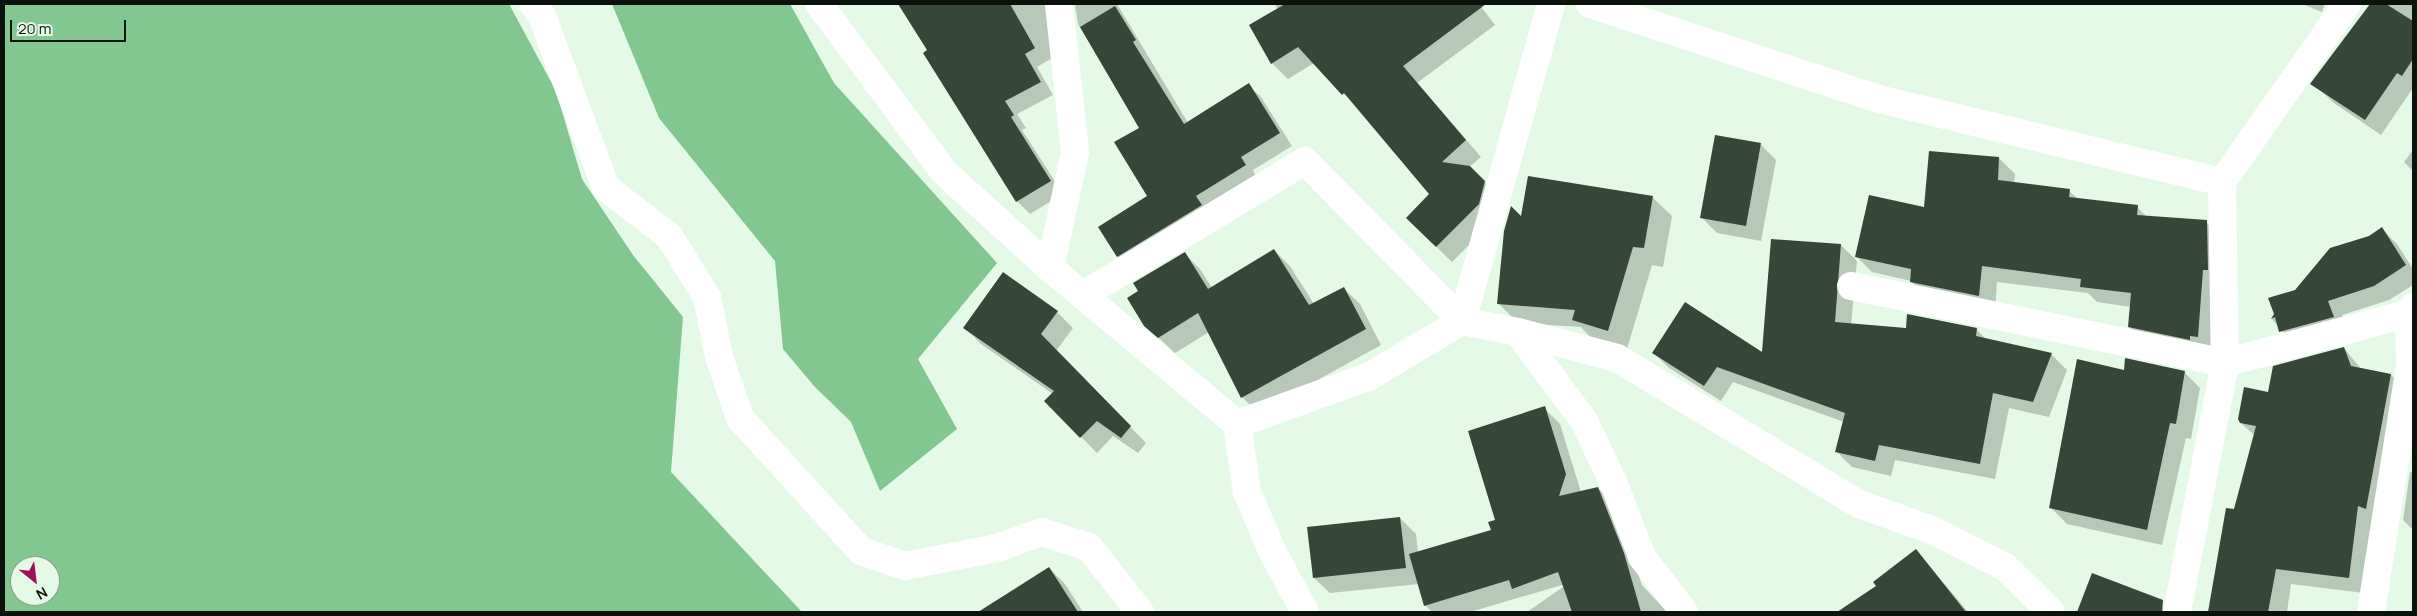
<!DOCTYPE html>
<html>
<head>
<meta charset="utf-8">
<style>
	body { margin:0 }
	#map { position:relative; width:2417px; height:616px; overflow:hidden; background:#e5f9e7; font-family:Manrope,sans-serif }
	div>[style] { position:absolute }
	.forest>* { inset:0; background:#82c78f }
	.shadow>* { inset:0; background:#0003 }
	.building>* { inset:0; background:#364639 }
	.street>* { height:28px; margin:-14px; padding:0 14px; transform-origin:14px; border-radius:14px; background:#fff }
	span { translate:-50% -50%; white-space:nowrap; text-align:center; line-height:1.15; -webkit-text-stroke:5px #e5f9e7; paint-order:stroke }
	.frame { position:absolute; inset:0; border:5px solid #0b120c; pointer-events:none }
	.north { position:absolute; left:10px; top:556px; width:50px; height:50px; box-sizing:border-box; background:#e5f9e7; border:1px solid #8e9d8f; border-radius:50%; rotate:151deg; font-size:14px; font-weight:700; line-height:20px; text-align:center; color:#0b120c }
	.north::after { content:''; display:block; margin:auto; width:18px; height:22px; background:#a11056; clip-path:polygon(50% 0,100% 100%,50% 72%,0 100%) }
	.scale { position:absolute; left:10px; top:20px; width:116px; height:22px; box-sizing:border-box; border:2px solid #0b120c; border-top:0; padding-left:6px; font-size:15px; line-height:18px; white-space:nowrap; color:#0b120c; -webkit-text-stroke:4px #e5f9e7; paint-order:stroke }
</style>
</head>
<body>
<div id="map">
	<div class="forest">
		<i style="clip-path:polygon(evenodd,4px 4px,509px 4px,556px 91px,582px 179px,633px 255px,683px 317px,671px 472px,802px 612px,4px 612px,4px 4px,20px 566px,50px 566px,50px 596px,20px 596px,20px 566px)"></i>
		<i style="clip-path:polygon(612px 4px,790px 4px,834px 83px,997px 263px,918px 359px,957px 429px,880px 491px,851px 422px,814px 386px,783px 349px,775px 261px,659px 118px)"></i>
	</div>
	<div class="shadow">
		<i style="clip-path:polygon(918px 4px,1066px 4px,1059px 54px,1037px 67px,1053px 95px,1017px 114px,1026px 128px,1022px 130px,1063px 194px,1030px 214px,1017px 201px,925px 53px,929px 51px,905px 12px)"></i>
		<i style="clip-path:polygon(1075px 4px,1117px 4px,1188px 123px,1248px 85px,1261px 97px,1292px 146px,1253px 170px,1257px 178px,1130px 269px,1118px 256px,1149px 197px,1140px 128px,1078px 24px)"></i>
		<i style="clip-path:polygon(1275px 4px,1479px 4px,1495px 25px,1417px 83px,1481px 157px,1469px 167px,1500px 198px,1494px 220px,1452px 262px,1407px 218px,1431px 194px,1359px 109px,1314px 63px,1288px 79px,1272px 63px,1278px 10px)"></i>
		<i style="clip-path:polygon(2302px 4px,2325px 4px,2322px 12px)"></i>
		<i style="clip-path:polygon(2370px 4px,2413px 4px,2413px 88px,2381px 135px,2334px 103px,2318px 88px,2343px 43px)"></i>
		<i style="clip-path:polygon(1760px 144px,1776px 160px,1761px 241px,1717px 233px,1701px 217px)"></i>
		<i style="clip-path:polygon(2413px 150px,2413px 171px,2404px 162px)"></i>
		<i style="clip-path:polygon(1999px 158px,2015px 174px,2014px 183px,2069px 191px,2078px 199px,2137px 207px,2147px 217px,2206px 222px,2222px 238px,2213px 352px,2145px 343px,2129px 327px,2131px 307px,2097px 302px,2088px 293px,1997px 282px,1995px 312px,1927px 298px,1911px 281px,1872px 272px,1856px 256px)"></i>
		<i style="clip-path:polygon(1529px 177px,1653px 198px,1672px 216px,1663px 267px,1652px 265px,1627px 349px,1592px 339px,1581px 327px,1518px 323px,1499px 304px,1522px 218px)"></i>
		<i style="clip-path:polygon(2382px 229px,2397px 244px,2413px 269px,2413px 285px,2389px 300px,2342px 315px,2348px 332px,2295px 346px,2272px 319px,2295px 291px)"></i>
		<i style="clip-path:polygon(1841px 245px,1857px 261px,1851px 325px,1907px 329px,1976px 329px,1987px 340px,2051px 354px,2067px 370px,2049px 417px,2009px 408px,1995px 479px,1895px 460px,1891px 476px,1852px 467px,1836px 451px,1844px 422px,1733px 382px,1721px 401px,1669px 368px,1654px 353px,1763px 354px)"></i>
		<i style="clip-path:polygon(1274px 250px,1290px 266px,1314px 304px,1344px 289px,1360px 304px,1381px 345px,1258px 413px,1242px 397px,1209px 332px,1175px 353px,1145px 325px,1185px 254px,1200px 269px,1212px 288px)"></i>
		<i style="clip-path:polygon(1057px 312px,1073px 328px,1056px 351px,1146px 443px,1138px 453px,1113px 436px,1097px 453px,1046px 401px,1053px 394px,981px 344px,965px 328px)"></i>
		<i style="clip-path:polygon(2344px 348px,2362px 370px,2391px 375px,2407px 391px,2364px 593px,2291px 584px,2287px 612px,2210px 612px,2227px 509px,2234px 511px,2255px 436px,2241px 423px,2269px 393px)"></i>
		<i style="clip-path:polygon(2125px 371px,2184px 372px,2200px 388px,2191px 439px,2186px 438px,2162px 545px,2067px 524px,2051px 508px)"></i>
		<i style="clip-path:polygon(1544px 408px,1560px 424px,1581px 492px,1598px 488px,1614px 504px,1642px 585px,1667px 612px,1527px 612px,1569px 583px,1470px 612px,1432px 612px,1425px 605px,1419px 584px,1330px 593px,1314px 578px,1400px 518px,1416px 534px,1418px 553px,1493px 531px)"></i>
		<i style="clip-path:polygon(2410px 472px,2413px 473px,2413px 530px,2403px 520px)"></i>
		<i style="clip-path:polygon(1916px 550px,1968px 612px,1839px 612px,1878px 587px)"></i>
		<i style="clip-path:polygon(1049px 568px,1065px 584px,1083px 612px,988px 612px)"></i>
		<i style="clip-path:polygon(2093px 575px,2153px 598px,2168px 612px,2078px 612px)"></i>
	</div>
	<div class="building">
		<i style="clip-path:polygon(898px 4px,1010px 4px,1035px 48px,1025px 54px,1041px 82px,1005px 101px,1014px 115px,1011px 117px,1051px 181px,1016px 202px,923px 53px,927px 50px)"></i>
		<i style="clip-path:polygon(1285px 4px,1486px 4px,1403px 66px,1466px 140px,1442px 162px,1470px 166px,1485px 181px,1479px 204px,1436px 247px,1406px 218px,1429px 194px,1344px 93px,1342px 95px,1298px 47px,1271px 64px,1249px 25px)"></i>
		<i style="clip-path:polygon(2370px 4px,2386px 4px,2413px 21px,2413px 59px,2402px 76px,2397px 73px,2365px 120px,2310px 84px)"></i>
		<i style="clip-path:polygon(1115px 6px,1136px 40px,1133px 42px,1184px 124px,1249px 83px,1280px 133px,1241px 157px,1246px 165px,1196px 196px,1202px 205px,1117px 257px,1098px 227px,1147px 196px,1114px 142px,1139px 128px,1080px 27px)"></i>
		<i style="clip-path:polygon(1715px 135px,1761px 143px,1746px 226px,1700px 218px)"></i>
		<i style="clip-path:polygon(1929px 151px,1999px 157px,1998px 180px,2070px 189px,2069px 197px,2138px 205px,2137px 215px,2207px 220px,2208px 270px,2203px 270px,2198px 337px,2190px 336px,2190px 340px,2128px 327px,2131px 293px,2080px 287px,2081px 279px,1982px 266px,1979px 296px,1910px 282px,1911px 269px,1855px 257px,1869px 195px,1924px 207px)"></i>
		<i style="clip-path:polygon(1528px 176px,1653px 196px,1644px 248px,1633px 247px,1608px 331px,1572px 320px,1575px 310px,1497px 304px,1504px 231px,1511px 206px,1521px 216px)"></i>
		<i style="clip-path:polygon(2382px 227px,2406px 265px,2374px 286px,2328px 301px,2334px 317px,2279px 332px,2275px 317px,2271px 319px,2274px 314px,2268px 298px,2295px 290px,2330px 248px,2369px 236px)"></i>
		<i style="clip-path:polygon(1771px 239px,1841px 244px,1835px 322px,1906px 328px,1907px 314px,1977px 328px,1976px 336px,2052px 353px,2033px 402px,1993px 393px,1980px 464px,1879px 445px,1875px 461px,1835px 452px,1845px 413px,1717px 367px,1704px 386px,1652px 353px,1685px 302px,1762px 352px)"></i>
		<i style="clip-path:polygon(1274px 249px,1309px 305px,1344px 287px,1366px 329px,1241px 398px,1198px 313px,1158px 338px,1144px 326px,1127px 298px,1138px 291px,1133px 283px,1185px 252px,1208px 289px)"></i>
		<i style="clip-path:polygon(1003px 272px,1058px 311px,1041px 334px,1131px 426px,1121px 438px,1097px 421px,1080px 438px,1044px 401px,1054px 391px,963px 328px)"></i>
		<i style="clip-path:polygon(2344px 347px,2351px 366px,2391px 374px,2366px 509px,2358px 506px,2349px 578px,2276px 569px,2268px 612px,2208px 612px,2226px 508px,2234px 509px,2256px 426px,2240px 423px,2238px 419px,2244px 387px,2268px 392px,2273px 366px)"></i>
		<i style="clip-path:polygon(2125px 358px,2185px 371px,2176px 424px,2170px 423px,2147px 530px,2049px 508px,2077px 359px,2124px 370px)"></i>
		<i style="clip-path:polygon(1545px 406px,1566px 474px,1559px 496px,1598px 487px,1624px 553px,1641px 612px,1572px 612px,1558px 572px,1512px 589px,1509px 580px,1424px 606px,1409px 554px,1491px 530px,1488px 522px,1495px 520px,1468px 431px)"></i>
		<i style="clip-path:polygon(1400px 517px,1406px 568px,1313px 578px,1307px 527px)"></i>
		<i style="clip-path:polygon(1916px 549px,1966px 612px,1837px 612px,1876px 586px,1873px 582px)"></i>
		<i style="clip-path:polygon(1049px 567px,1078px 612px,978px 612px)"></i>
		<i style="clip-path:polygon(2092px 573px,2163px 600px,2162px 612px,2077px 612px)"></i>
	</div>
	<div class="street">
		<i style="left:533px;top:4px;width:15px;rotate:53deg"></i>
		<i style="left:542px;top:16px;width:184px;rotate:69.6deg"></i>
		<i style="left:606px;top:188px;width:79px;rotate:37.3deg"></i>
		<i style="left:669px;top:236px;width:72px;rotate:58.1deg"></i>
		<i style="left:707px;top:297px;width:61px;rotate:78.7deg"></i>
		<i style="left:719px;top:357px;width:65px;rotate:71deg"></i>
		<i style="left:740px;top:418px;width:180px;rotate:47.7deg"></i>
		<i style="left:861px;top:551px;width:46px;rotate:18.8deg"></i>
		<i style="left:905px;top:566px;width:94px;rotate:-11.1deg"></i>
		<i style="left:997px;top:548px;width:48px;rotate:-19.6deg"></i>
		<i style="left:1042px;top:532px;width:49px;rotate:17.7deg"></i>
		<i style="left:1089px;top:547px;width:83px;rotate:51.9deg"></i>
		<i style="left:819px;top:4px;width:209px;rotate:53.3deg"></i>
		<i style="left:944px;top:172px;width:143px;rotate:42.2deg"></i>
		<i style="left:1050px;top:268px;width:244px;rotate:39.8deg"></i>
		<i style="left:1237px;top:424px;width:141px;rotate:-19.8deg"></i>
		<i style="left:1370px;top:376px;width:107px;rotate:-30.9deg"></i>
		<i style="left:1462px;top:321px;width:329px;rotate:-74.3deg"></i>
		<i style="left:1590px;top:4px;width:304px;rotate:18.2deg"></i>
		<i style="left:1879px;top:99px;width:353px;rotate:13.6deg"></i>
		<i style="left:2222px;top:182px;width:181px;rotate:89.1deg"></i>
		<i style="left:2225px;top:363px;width:254px;rotate:100.9deg"></i>
		<i style="left:2222px;top:182px;width:218px;rotate:-54.9deg"></i>
		<i style="left:1050px;top:268px;width:119px;rotate:-77.8deg"></i>
		<i style="left:1075px;top:152px;width:149px;rotate:-96.2deg"></i>
		<i style="left:1851px;top:286px;width:382px;rotate:11.6deg"></i>
		<i style="left:2225px;top:363px;width:191px;rotate:-15.2deg"></i>
		<i style="left:2409px;top:313px;width:7px;rotate:-56deg"></i>
		<i style="left:1085px;top:294px;width:257px;rotate:-31.2deg"></i>
		<i style="left:1305px;top:161px;width:224px;rotate:45.5deg"></i>
		<i style="left:1462px;top:321px;width:57px;rotate:11.1deg"></i>
		<i style="left:1518px;top:332px;width:102px;rotate:14.7deg"></i>
		<i style="left:1617px;top:358px;width:283px;rotate:31.1deg"></i>
		<i style="left:1859px;top:504px;width:77px;rotate:19.6deg"></i>
		<i style="left:1932px;top:530px;width:82px;rotate:26.9deg"></i>
		<i style="left:2005px;top:567px;width:64px;rotate:44.4deg"></i>
		<i style="left:1518px;top:332px;width:111px;rotate:53.4deg"></i>
		<i style="left:1584px;top:421px;width:70px;rotate:64.5deg"></i>
		<i style="left:1614px;top:484px;width:78px;rotate:69deg"></i>
		<i style="left:1642px;top:557px;width:69px;rotate:52.6deg"></i>
		<i style="left:1237px;top:424px;width:69px;rotate:81.6deg"></i>
		<i style="left:1247px;top:492px;width:66px;rotate:66.9deg"></i>
		<i style="left:1273px;top:553px;width:67px;rotate:61.5deg"></i>
		<i style="left:2371px;top:612px;width:248px;rotate:-81deg"></i>
		<i style="left:2410px;top:367px;width:54px;rotate:-91.1deg"></i>
	</div>
	<div class="frame"></div>
	<div class="north">N</div>
	<div class="scale">20 m</div>
</div>
</body>
</html>
